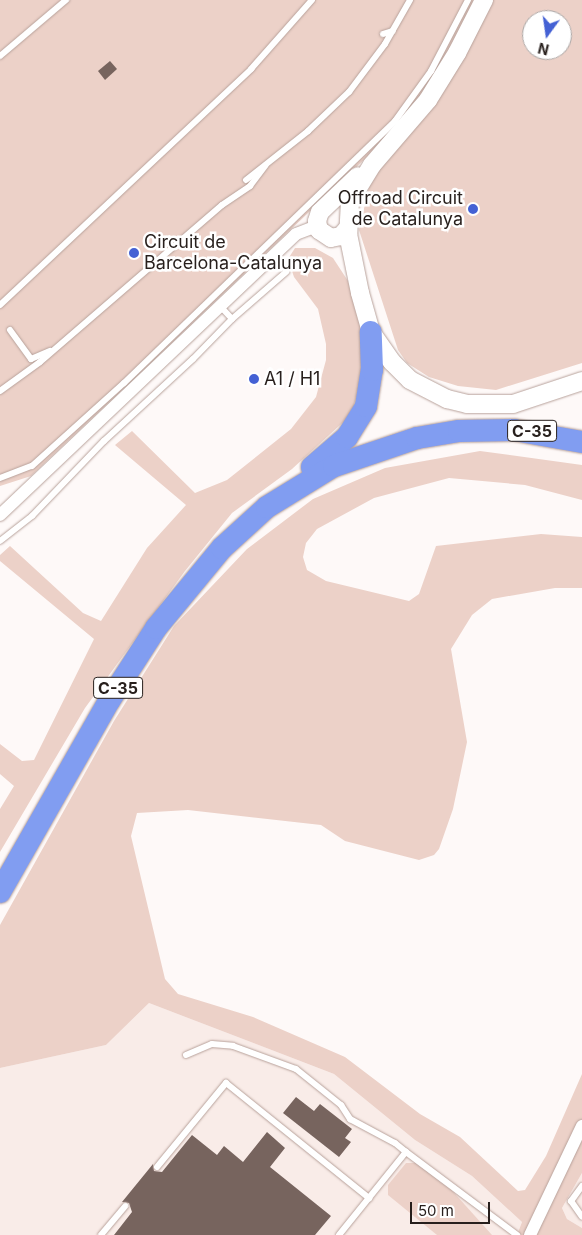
<!DOCTYPE html>
<html>
<head>
<meta charset="utf-8">
<style>
	body { margin:0 }
	#map { position:relative; width:582px; height:1235px; overflow:hidden; background:#fef9f8; font-family:Inter,sans-serif }
	div>[style] { position:absolute }
	.built>* { inset:0; background:#f9ece8 }
	.green>* { inset:0; background:#ecd1c8 }
	.building>* { inset:0; background:#77645e }
	.roads { filter:drop-shadow(0 0 1px #b8a29b) drop-shadow(0 0 1px #b8a29b) }
	.lane>* { height:6px; margin:-3px; padding:0 3px; transform-origin:3px; border-radius:3px; background:#fff }
	.street>* { height:12px; margin:-6px; padding:0 6px; transform-origin:6px; border-radius:6px; background:#fff }
	.secondary>* { height:18px; margin:-9px; padding:0 9px; transform-origin:9px; border-radius:9px; background:#fff }
	.highway>* { height:22px; margin:-11px; padding:0 11px; transform-origin:11px; border-radius:11px; background:#819df1 }
	.dots>* { width:14px; height:14px; translate:-50% -50%; box-sizing:border-box; border:2px solid #fff; border-radius:50% }
	span { translate:-50% -50%; white-space:nowrap; text-align:center; line-height:1.15; -webkit-text-stroke:5px #fff; paint-order:stroke }
	.shield-label span { padding:1px 4px; background:#fff; border:1px solid; border-radius:4px; -webkit-text-stroke-width:0 }
	.shield-label { font-size:16px; color:#271f1c; font-weight:700 }
	.poi-label { font-size:18px; color:#271f1c }
	.right { translate:-100% -50%; text-align:right }
	.left { translate:0 -50%; text-align:left }
	.north { position:absolute; left:522px; top:10px; width:50px; height:50px; box-sizing:border-box; background:#fff; border:1px solid #a9a5a4; border-radius:50%; rotate:194deg; font-size:14px; font-weight:700; line-height:20px; text-align:center; color:#271f1c }
	.north::after { content:''; display:block; margin:auto; width:18px; height:22px; background:#4461d4; clip-path:polygon(50% 0,100% 100%,50% 72%,0 100%) }
	.scale { position:absolute; left:410px; top:1202px; width:80px; height:22px; box-sizing:border-box; border:2px solid #271f1c; border-top:0; padding-left:6px; font-size:15px; line-height:18px; white-space:nowrap; color:#271f1c; -webkit-text-stroke:4px #fff; paint-order:stroke }
</style>
</head>
<body>
<div id="map">
	<div class="built">
		<i style="clip-path:polygon(149px 1003px,334px 1074px,415px 1140px,472px 1176px,522px 1222px,517px 1235px,0 1235px,0 1068px,106px 1045px)"></i>
		<i style="clip-path:polygon(582px 1173px,582px 1228px,567px 1219px,562px 1208px)"></i>
	</div>
	<div class="green">
		<i style="clip-path:polygon(evenodd,0 0,582px 0,582px 363px,496px 390px,458px 386px,429px 377px,407px 363px,398px 350px,359px 230px,369px 187px,381px 168px,368px 156px,31px 476px,0 486px,0 0,532px 20px,562px 20px,562px 50px,532px 50px,532px 20px)"></i>
		<i style="clip-path:polygon(295px 248px,315px 248px,333px 258px,348px 281px,359px 314px,365px 369px,351px 415px,292px 469px,232px 513px,185px 571px,85px 708px,0 852px,0 809px,14px 786px,0 774px,0 744px,22px 761px,34px 760px,94px 639px,0 561px,0 555px,10px 546px,83px 613px,101px 621px,147px 548px,186px 505px,115px 445px,132px 431px,195px 493px,227px 480px,291px 429px,316px 397px,326px 360px,326px 344px,318px 309px,294px 277px,288px 259px)"></i>
		<i style="clip-path:polygon(480px 451px,582px 465px,582px 500px,525px 485px,449px 478px,374px 498px,317px 529px,306px 543px,303px 557px,307px 570px,326px 581px,409px 601px,419px 594px,436px 546px,541px 534px,582px 537px,582px 588px,555px 588px,492px 599px,472px 615px,451px 649px,467px 742px,453px 809px,439px 849px,434px 855px,419px 860px,345px 841px,321px 825px,188px 810px,137px 813px,131px 836px,165px 979px,178px 994px,253px 1017px,345px 1057px,420px 1114px,460px 1137px,518px 1191px,525px 1190px,546px 1156px,582px 1074px,582px 1173px,562px 1208px,567px 1219px,582px 1228px,582px 1235px,517px 1235px,522px 1222px,472px 1176px,415px 1140px,334px 1074px,149px 1003px,106px 1045px,0 1068px,0 925px,114px 721px,174px 626px,247px 549px,313px 499px,385px 468px)"></i>
		<i style="clip-path:polygon(406px 1163px,420px 1163px,439px 1176px,492px 1235px,437px 1235px,388px 1195px,388px 1185px)"></i>
	</div>
	<div class="building">
		<i style="clip-path:polygon(110px 61px,117px 69px,105px 80px,98px 71px)"></i>
		<i style="clip-path:polygon(296px 1097px,314px 1111px,320px 1104px,352px 1129px,345px 1138px,351px 1142px,339px 1157px,283px 1113px)"></i>
		<i style="clip-path:polygon(267px 1132px,285px 1148px,270px 1167px,331px 1216px,315px 1235px,114px 1235px,132px 1212px,129px 1203px,122px 1202px,153px 1164px,154px 1171px,162px 1172px,192px 1135px,217px 1155px,224px 1146px,243px 1162px)"></i>
	</div>
	<div class="roads">
		<div class="lane">
			<i style="left:383px;top:34px;width:10px;rotate:-17deg"></i>
			<i style="left:0;top:56px;width:87px;rotate:-40.3deg"></i>
			<i style="left:246px;top:180px;width:79px;rotate:-38.3deg"></i>
			<i style="left:308px;top:131px;width:57px;rotate:-43.6deg"></i>
			<i style="left:349px;top:92px;width:60px;rotate:-53.1deg"></i>
			<i style="left:385px;top:44px;width:51px;rotate:-60.4deg"></i>
			<i style="left:0;top:305px;width:345px;rotate:-43.2deg"></i>
			<i style="left:251px;top:69px;width:92px;rotate:-48.5deg"></i>
			<i style="left:221px;top:307px;width:16px;rotate:47deg"></i>
			<i style="left:10px;top:330px;width:36px;rotate:54deg"></i>
			<i style="left:31px;top:359px;width:21px;rotate:-23deg"></i>
			<i style="left:0;top:391px;width:49px;rotate:-35.9deg"></i>
			<i style="left:40px;top:362px;width:240px;rotate:-40.8deg"></i>
			<i style="left:222px;top:205px;width:34px;rotate:-34deg"></i>
			<i style="left:250px;top:186px;width:26px;rotate:-53deg"></i>
			<i style="left:0;top:478px;width:34px;rotate:-21deg"></i>
			<i style="left:32px;top:466px;width:124px;rotate:-42.1deg"></i>
			<i style="left:124px;top:383px;width:377px;rotate:-44deg"></i>
			<i style="left:395px;top:121px;width:62px;rotate:-54.2deg"></i>
			<i style="left:431px;top:71px;width:80px;rotate:-62.5deg"></i>
			<i style="left:0;top:541px;width:41px;rotate:-38deg"></i>
			<i style="left:32px;top:516px;width:104px;rotate:-46.2deg"></i>
			<i style="left:104px;top:441px;width:121px;rotate:-42.7deg"></i>
			<i style="left:193px;top:359px;width:56px;rotate:-45.7deg"></i>
			<i style="left:232px;top:319px;width:72px;rotate:-41deg"></i>
			<i style="left:186px;top:1055px;width:28px;rotate:-23deg"></i>
			<i style="left:212px;top:1044px;width:21px;rotate:5deg"></i>
			<i style="left:233px;top:1046px;width:67px;rotate:20.1deg"></i>
			<i style="left:296px;top:1069px;width:58px;rotate:38.7deg"></i>
			<i style="left:341px;top:1105px;width:17px;rotate:57deg"></i>
			<i style="left:350px;top:1119px;width:51px;rotate:28.1deg"></i>
			<i style="left:395px;top:1143px;width:14px;rotate:39deg"></i>
			<i style="left:157px;top:1167px;width:109px;rotate:-50.6deg"></i>
			<i style="left:226px;top:1083px;width:184px;rotate:38.8deg"></i>
			<i style="left:582px;top:1186px;width:19px;rotate:126deg"></i>
			<i style="left:571px;top:1201px;width:19px;rotate:55deg"></i>
			<i style="left:101px;top:1235px;width:38px;rotate:-50deg"></i>
			<i style="left:339px;top:1235px;width:107px;rotate:-51.1deg"></i>
			<i style="left:406px;top:1152px;width:139px;rotate:36.8deg"></i>
		</div>
		<div class="street">
			<i style="left:0;top:515px;width:408px;rotate:-43.5deg"></i>
			<i style="left:296px;top:234px;width:22px;rotate:-21deg"></i>
			<i style="left:530px;top:1235px;width:121px;rotate:-64.5deg"></i>
		</div>
		<div class="secondary">
			<i style="left:484px;top:0;width:59px;rotate:117deg"></i>
			<i style="left:457px;top:53px;width:55px;rotate:121.7deg"></i>
			<i style="left:428px;top:100px;width:86px;rotate:130.7deg"></i>
			<i style="left:372px;top:165px;width:42px;rotate:121.4deg"></i>
			<i style="left:350px;top:201px;width:33px;rotate:93deg"></i>
			<i style="left:348px;top:234px;width:60px;rotate:78.5deg"></i>
			<i style="left:360px;top:293px;width:41px;rotate:74.2deg"></i>
			<i style="left:371px;top:332px;width:37px;rotate:55deg"></i>
			<i style="left:392px;top:362px;width:25px;rotate:45deg"></i>
			<i style="left:410px;top:380px;width:42px;rotate:27.2deg"></i>
			<i style="left:447px;top:399px;width:21px;rotate:14deg"></i>
			<i style="left:467px;top:404px;width:46px"></i>
			<i style="left:513px;top:404px;width:73px;rotate:-18.4deg"></i>
			<i style="left:348px;top:228px;width:11px;rotate:131deg"></i>
			<i style="left:341px;top:236px;width:10px;rotate:169deg"></i>
			<i style="left:331px;top:238px;width:14px;rotate:-146deg"></i>
			<i style="left:319px;top:230px;width:9px;rotate:-103deg"></i>
			<i style="left:317px;top:221px;width:9px;rotate:-72deg"></i>
			<i style="left:320px;top:212px;width:52px;rotate:-43.5deg"></i>
		</div>
		<div class="highway">
			<i style="left:312px;top:467px;width:46px;rotate:-40.6deg"></i>
			<i style="left:347px;top:437px;width:36px;rotate:-58deg"></i>
			<i style="left:366px;top:406px;width:36px;rotate:-81deg"></i>
			<i style="left:372px;top:370px;width:38px;rotate:-92deg"></i>
			<i style="left:0;top:892px;width:220px;rotate:-60.3deg"></i>
			<i style="left:109px;top:701px;width:87px;rotate:-57.2deg"></i>
			<i style="left:156px;top:628px;width:104px;rotate:-50.5deg"></i>
			<i style="left:222px;top:548px;width:61px;rotate:-42.3deg"></i>
			<i style="left:267px;top:507px;width:79px;rotate:-31.5deg"></i>
			<i style="left:334px;top:466px;width:88px;rotate:-18.6deg"></i>
			<i style="left:417px;top:438px;width:43px;rotate:-9.5deg"></i>
			<i style="left:459px;top:431px;width:55px;rotate:-1deg"></i>
			<i style="left:514px;top:430px;width:69px;rotate:10deg"></i>
		</div>
	</div>
	<div class="dots">
		<i style="left:473px;top:209px;background:#4461d4"></i>
		<i style="left:134px;top:253px;background:#4461d4"></i>
		<i style="left:254px;top:379px;background:#4461d4"></i>
	</div>
	<div class="shield-label">
		<span style="left:532px;top:431px">C-35</span>
		<span style="left:118px;top:688px">C-35</span>
	</div>
	<div class="poi-label">
		<span class="right" style="left:463px;top:209px">Offroad Circuit<br>de Catalunya</span>
		<span class="left" style="left:144px;top:253px">Circuit de<br>Barcelona-Catalunya</span>
		<span class="left" style="left:264px;top:379px">A1 / H1</span>
	</div>
	<div class="north">N</div>
	<div class="scale">50 m</div>
</div>
</body>
</html>
